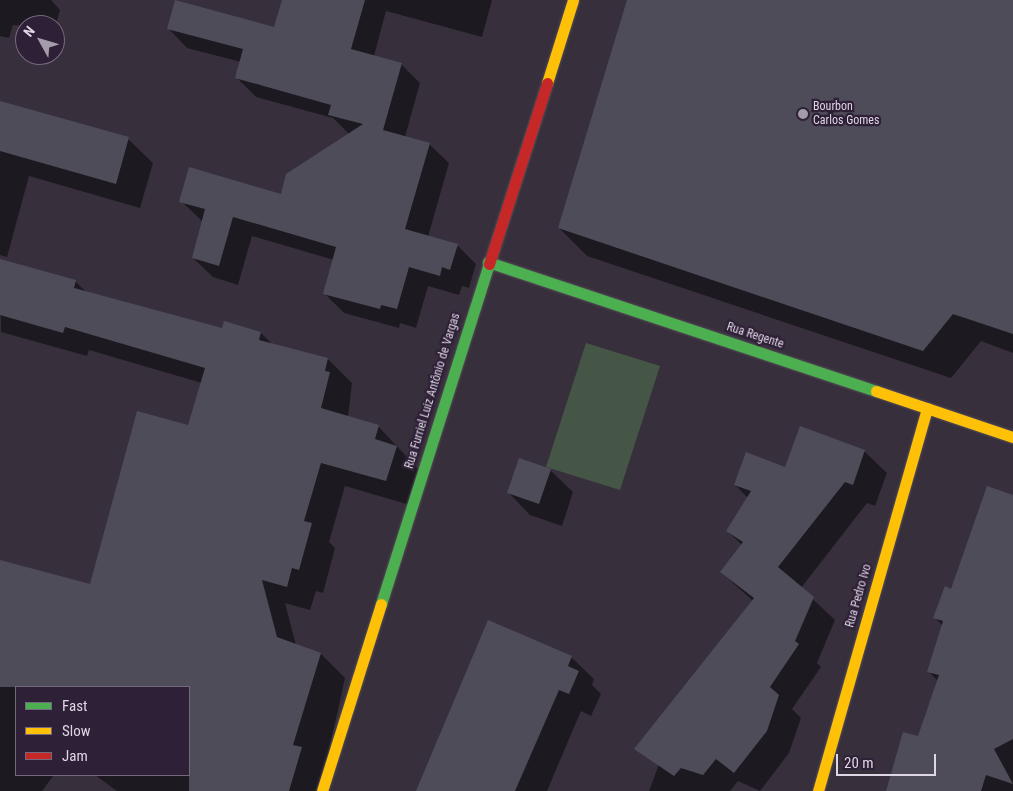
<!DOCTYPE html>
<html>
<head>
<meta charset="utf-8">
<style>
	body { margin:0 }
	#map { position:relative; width:1013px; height:791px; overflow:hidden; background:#37303c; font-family:"Roboto Condensed",sans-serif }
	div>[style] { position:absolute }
	.green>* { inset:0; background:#455647 }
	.shadow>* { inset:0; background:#0007 }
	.building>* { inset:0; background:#4f4c59 }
	.roads { filter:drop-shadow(0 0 1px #554e59) drop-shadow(0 0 1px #554e59) }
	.fast>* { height:11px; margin:-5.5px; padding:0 5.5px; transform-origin:5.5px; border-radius:5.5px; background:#4caf50 }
	.slow>* { height:11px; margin:-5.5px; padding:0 5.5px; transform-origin:5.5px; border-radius:5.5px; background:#ffc107 }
	.jam>* { height:11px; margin:-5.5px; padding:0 5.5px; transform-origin:5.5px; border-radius:5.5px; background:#c62828 }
	.dots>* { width:14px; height:14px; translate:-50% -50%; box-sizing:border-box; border:2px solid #2e2037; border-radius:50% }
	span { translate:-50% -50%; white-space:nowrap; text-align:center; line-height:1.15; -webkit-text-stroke:4.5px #2e2037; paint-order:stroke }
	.poi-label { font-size:12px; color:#dfd6e5 }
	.left { translate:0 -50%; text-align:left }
	.street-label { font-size:12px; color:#dfd6e5 }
	.legend { position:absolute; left:15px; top:686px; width:175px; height:90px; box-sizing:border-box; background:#2e2037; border:1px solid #75697d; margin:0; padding:6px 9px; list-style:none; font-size:15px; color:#dfd6e5 }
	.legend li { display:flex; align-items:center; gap:10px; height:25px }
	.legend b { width:25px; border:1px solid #75697d }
	.north { position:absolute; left:15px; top:15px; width:50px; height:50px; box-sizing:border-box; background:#2e2037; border:1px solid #75697d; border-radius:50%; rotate:309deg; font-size:14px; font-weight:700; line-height:20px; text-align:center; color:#dfd6e5 }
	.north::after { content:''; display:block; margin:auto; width:18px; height:22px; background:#a49caa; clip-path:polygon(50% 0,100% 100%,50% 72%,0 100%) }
	.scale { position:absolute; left:836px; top:754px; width:100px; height:22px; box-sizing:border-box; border:2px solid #dfd6e5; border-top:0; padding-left:6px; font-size:15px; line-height:18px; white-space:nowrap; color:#dfd6e5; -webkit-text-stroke:4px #2e2037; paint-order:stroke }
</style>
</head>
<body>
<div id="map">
	<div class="green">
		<i style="clip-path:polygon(586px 343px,660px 366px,620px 490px,546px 467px)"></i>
	</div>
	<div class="shadow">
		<i style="clip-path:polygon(0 0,51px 0,60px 10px,55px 28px,13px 25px,9px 38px,0 36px)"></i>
		<i style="clip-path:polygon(283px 0,492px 0,482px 37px,386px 11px,374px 56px,401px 64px,420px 83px,405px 137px,429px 144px,449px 163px,428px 237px,457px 245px,476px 264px,469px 288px,462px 286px,459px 295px,428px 286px,416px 328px,400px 323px,399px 328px,344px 313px,325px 294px,334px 260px,252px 236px,238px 285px,213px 277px,193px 258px,203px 222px,181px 201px,281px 195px,349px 134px,333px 118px,256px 97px,237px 78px,241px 62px,187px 48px,168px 28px,275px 29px)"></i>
		<i style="clip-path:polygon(628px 0,1013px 0,1013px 353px,981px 341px,951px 378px,587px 256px,559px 228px)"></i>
		<i style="clip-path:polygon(0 103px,128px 139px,153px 163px,140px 208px,29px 176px,7px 257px,0 255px)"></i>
		<i style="clip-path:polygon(0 260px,75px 281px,87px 293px,223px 330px,261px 333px,272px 344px,328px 359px,352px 383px,348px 417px,378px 426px,420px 471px,410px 505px,345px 486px,329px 542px,335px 548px,323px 593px,316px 591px,310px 610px,285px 603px,296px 645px,321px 654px,345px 678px,320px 791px,117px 791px,95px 775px,189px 775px,189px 687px,16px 687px,16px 775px,54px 775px,42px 791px,0 791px,0 561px,91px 585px,189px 426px,202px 383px,89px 350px,87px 356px,1px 332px)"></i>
		<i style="clip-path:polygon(864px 451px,887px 473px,875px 506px,867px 503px,801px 588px,835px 620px,817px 663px,821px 667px,792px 709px,801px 718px,789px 753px,760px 791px,738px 781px,730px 791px,649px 791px,664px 751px,753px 601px,721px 572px,742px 545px,727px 531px,748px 498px,735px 485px)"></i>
		<i style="clip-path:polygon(550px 470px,573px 492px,562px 526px,530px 515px,508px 492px)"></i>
		<i style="clip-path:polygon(1013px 496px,1013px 791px,887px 791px,919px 738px,938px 681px,928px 671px,943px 626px,935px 618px)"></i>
		<i style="clip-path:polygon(571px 657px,594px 679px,592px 685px,601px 694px,591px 716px,581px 711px,547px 791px,417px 791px)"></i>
	</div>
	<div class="building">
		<i style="clip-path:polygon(175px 0,274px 27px,282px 0,365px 0,351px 49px,402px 63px,383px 130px,430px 143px,405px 229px,458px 244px,450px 270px,442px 267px,440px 276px,409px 267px,397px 309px,381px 305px,380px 309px,323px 294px,336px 247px,233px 217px,219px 266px,192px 258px,205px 209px,179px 202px,189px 167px,281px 194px,286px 174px,363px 124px,328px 115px,331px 105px,235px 78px,243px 49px,167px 29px)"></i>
		<i style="clip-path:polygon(627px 0,1013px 0,1013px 334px,953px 314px,923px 351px,558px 228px)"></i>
		<i style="clip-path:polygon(0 101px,129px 137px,116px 184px,0 151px)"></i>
		<i style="clip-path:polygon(0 259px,76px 280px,74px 288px,222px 328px,224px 321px,261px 332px,259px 340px,328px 358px,325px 371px,330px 372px,321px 408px,379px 425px,375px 439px,397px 446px,386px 481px,321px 463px,304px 521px,312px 523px,299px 570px,292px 568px,287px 587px,262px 580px,277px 637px,321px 653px,293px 745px,302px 747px,289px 791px,189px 791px,189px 687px,0 687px,0 560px,90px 584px,137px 411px,188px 425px,205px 368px,65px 327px,63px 333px,0 315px)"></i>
		<i style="clip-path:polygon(800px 426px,865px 450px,853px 485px,845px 482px,778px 567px,814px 597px,795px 641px,799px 644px,770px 687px,779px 695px,767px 731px,734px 773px,716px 759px,703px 775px,681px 768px,674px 776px,634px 749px,754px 598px,720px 572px,743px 542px,726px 531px,751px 491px,734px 485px,746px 452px,785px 467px)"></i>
		<i style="clip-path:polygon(519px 458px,551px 469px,539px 504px,507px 493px)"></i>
		<i style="clip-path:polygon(987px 486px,1013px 495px,1013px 739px,994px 749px,1013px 784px,986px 775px,981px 791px,886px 791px,903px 732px,918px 736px,939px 675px,927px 672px,943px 621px,933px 618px,945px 586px,951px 589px)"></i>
		<i style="clip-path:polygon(488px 620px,572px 656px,568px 666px,579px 671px,569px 694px,559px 690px,515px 791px,416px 791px)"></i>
	</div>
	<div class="roads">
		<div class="fast">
			<i style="left:488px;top:262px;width:409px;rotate:18.4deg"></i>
			<i style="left:381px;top:604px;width:357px;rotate:-72.4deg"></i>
		</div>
		<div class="slow">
			<i style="left:547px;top:83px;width:87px;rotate:-72.6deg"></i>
			<i style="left:876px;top:391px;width:145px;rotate:18.6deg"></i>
			<i style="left:322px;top:791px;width:196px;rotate:-72.5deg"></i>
			<i style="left:818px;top:791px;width:398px;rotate:-74.1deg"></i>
		</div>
		<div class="jam">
			<i style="left:489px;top:264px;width:190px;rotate:-72.2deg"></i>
		</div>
	</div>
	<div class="dots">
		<i style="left:803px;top:114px;background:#a49caa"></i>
	</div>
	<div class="poi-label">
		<span class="left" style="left:813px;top:114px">Bourbon<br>Carlos Gomes</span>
	</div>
	<div class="street-label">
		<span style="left:755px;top:336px;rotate:18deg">Rua Regente</span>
		<span style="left:433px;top:391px;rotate:-73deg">Rua Furriel Luiz Antônio de Vargas</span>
		<span style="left:859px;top:596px;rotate:-74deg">Rua Pedro Ivo</span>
	</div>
	<ul class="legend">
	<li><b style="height:6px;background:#4caf50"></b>Fast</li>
	<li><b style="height:6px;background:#ffc107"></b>Slow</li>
	<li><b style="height:6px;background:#c62828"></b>Jam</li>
	</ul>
	<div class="north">N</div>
	<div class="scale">20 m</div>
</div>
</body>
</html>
